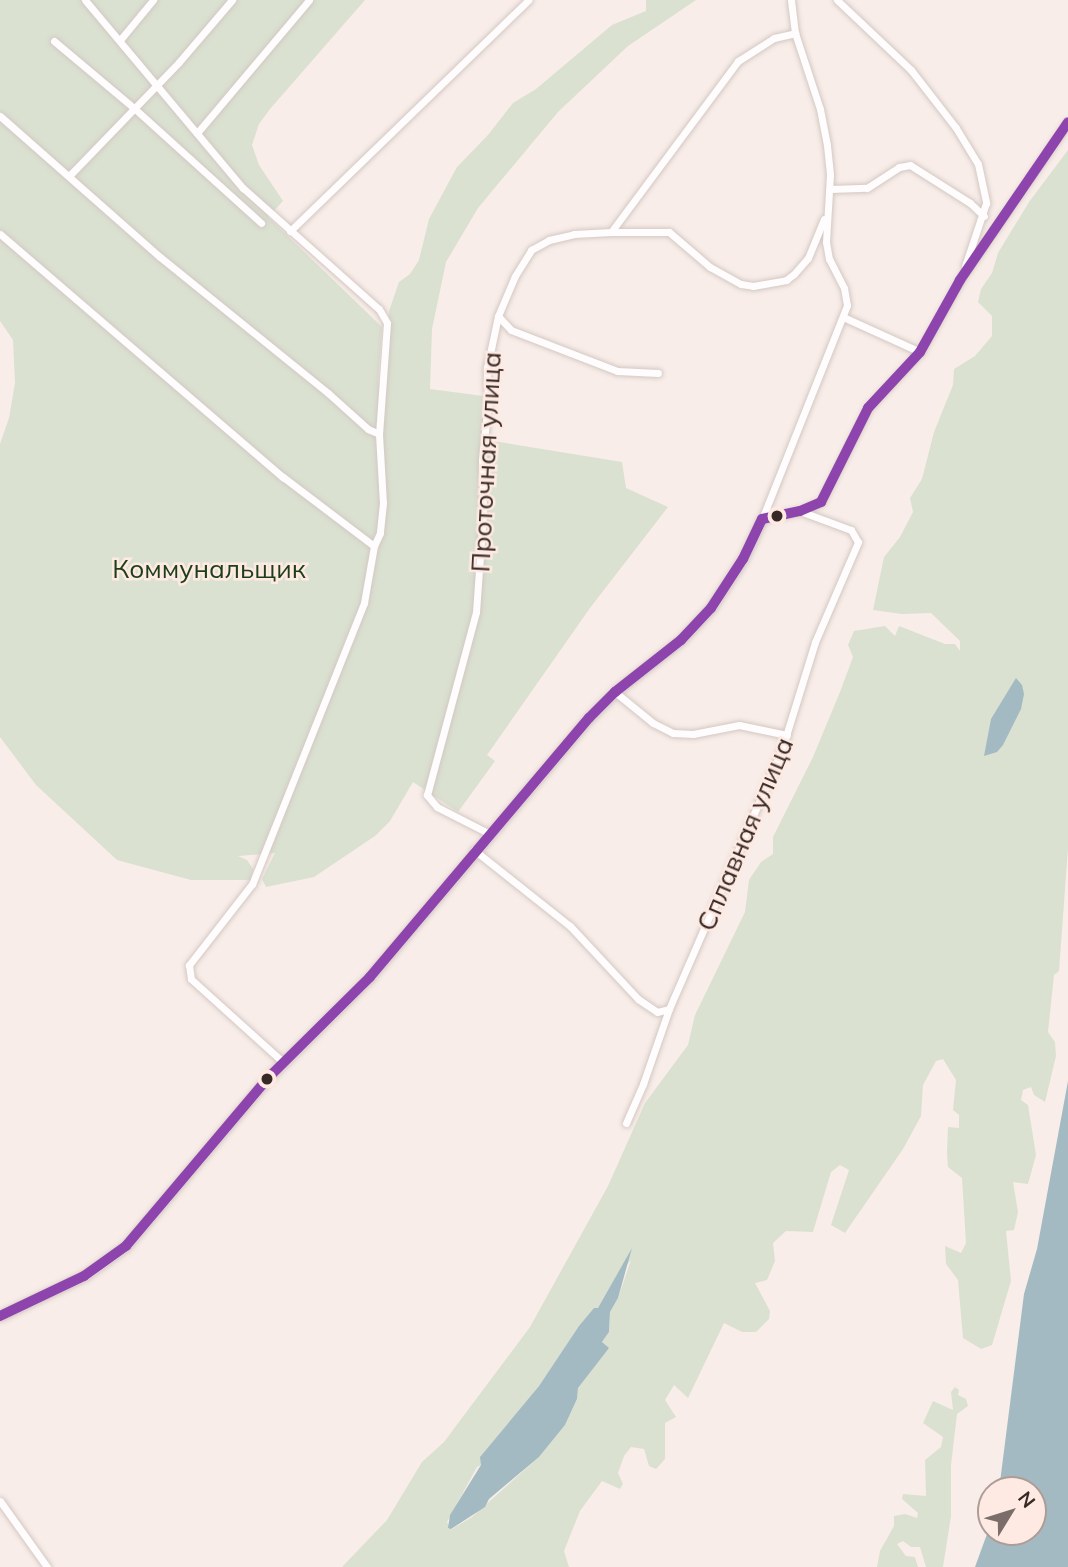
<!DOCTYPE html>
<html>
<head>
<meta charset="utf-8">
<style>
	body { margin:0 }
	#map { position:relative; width:1068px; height:1567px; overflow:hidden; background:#f8ede8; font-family:Mulish,sans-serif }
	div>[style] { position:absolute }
	.green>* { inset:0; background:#dae1d1 }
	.water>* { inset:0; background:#a3bac2 }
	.roads { filter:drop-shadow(0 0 2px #d3c8c3) drop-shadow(0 0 2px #d3c8c3) }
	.minor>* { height:7px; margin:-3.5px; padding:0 3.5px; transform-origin:3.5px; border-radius:3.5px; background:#fefcfc }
	.tertiary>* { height:9px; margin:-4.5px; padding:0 4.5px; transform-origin:4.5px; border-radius:4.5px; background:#fefcfc }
	.bus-1>* { height:10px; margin:-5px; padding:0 5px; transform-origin:5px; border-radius:5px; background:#8e44ad }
	.dots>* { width:19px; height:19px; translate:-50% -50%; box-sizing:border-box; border:4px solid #feeae2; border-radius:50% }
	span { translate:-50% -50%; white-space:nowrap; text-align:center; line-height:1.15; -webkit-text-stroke:5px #feeae2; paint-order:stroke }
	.street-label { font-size:26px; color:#372a26 }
	.park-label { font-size:26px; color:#1d3f18 }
	.north { position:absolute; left:977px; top:1476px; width:70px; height:70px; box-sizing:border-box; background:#feeae2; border:2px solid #ae9d97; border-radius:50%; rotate:52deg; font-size:19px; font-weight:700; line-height:28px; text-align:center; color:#372a26 }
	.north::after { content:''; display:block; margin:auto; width:24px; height:32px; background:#7b6e6a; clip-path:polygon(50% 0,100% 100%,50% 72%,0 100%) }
</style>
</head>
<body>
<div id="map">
	<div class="green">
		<i style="clip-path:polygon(0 0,365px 0,270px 109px,259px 124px,252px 145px,259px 165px,283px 201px,268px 217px,382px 327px,378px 382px,385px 386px,389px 311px,399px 282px,410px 274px,419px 260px,429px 219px,457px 167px,488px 135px,513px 103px,536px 89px,612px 25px,646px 11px,646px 0,696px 0,628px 46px,558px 112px,478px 208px,446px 262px,432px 329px,430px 389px,491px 397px,487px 440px,622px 462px,626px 488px,668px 507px,590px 608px,487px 755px,495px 761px,458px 812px,413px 782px,390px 821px,375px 836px,314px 877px,266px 887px,262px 879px,275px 853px,238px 856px,247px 860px,253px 869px,251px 880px,191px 880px,117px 860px,36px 785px,0 737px,0 444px,9px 418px,15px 383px,13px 340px,0 321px)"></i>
		<i style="clip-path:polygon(evenodd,1068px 150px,1068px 848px,1059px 971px,1054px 975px,1048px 1032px,1055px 1042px,1056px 1056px,1045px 1102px,1034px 1095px,1031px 1087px,1023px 1090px,1021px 1100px,1028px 1105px,1036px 1155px,1028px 1184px,1013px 1182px,1018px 1212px,1014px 1230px,1006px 1231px,1011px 1281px,992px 1345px,981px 1349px,963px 1338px,958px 1280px,946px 1264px,945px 1246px,961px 1253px,966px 1243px,962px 1178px,948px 1167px,947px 1153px,948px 1127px,959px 1128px,959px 1115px,953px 1110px,956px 1080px,943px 1059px,936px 1061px,923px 1085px,921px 1116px,903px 1149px,845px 1233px,831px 1225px,849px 1170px,840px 1165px,831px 1172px,813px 1232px,786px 1231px,773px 1243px,775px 1261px,767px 1280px,755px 1283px,770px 1311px,769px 1319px,756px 1332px,742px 1332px,724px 1323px,688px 1398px,674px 1385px,665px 1400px,676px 1417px,665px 1423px,665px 1459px,656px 1469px,649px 1466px,644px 1449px,631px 1447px,624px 1456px,618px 1473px,623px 1484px,620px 1489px,602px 1481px,580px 1511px,564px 1551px,569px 1567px,342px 1567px,387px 1520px,422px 1462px,444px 1442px,530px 1327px,608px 1186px,645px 1103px,688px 1045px,695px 1015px,745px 912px,749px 880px,761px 862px,773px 854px,773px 837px,813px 757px,840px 692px,853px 657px,848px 645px,854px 631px,885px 626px,895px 636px,899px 626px,945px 644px,955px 644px,960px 651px,960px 641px,931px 613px,902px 614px,873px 610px,884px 557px,900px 537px,913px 512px,910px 498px,922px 479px,934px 432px,953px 385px,954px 369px,975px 356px,992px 336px,992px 316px,978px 302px,981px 289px,992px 273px,998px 253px,1029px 202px,1068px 150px,631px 1260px,618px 1298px,610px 1312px,609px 1332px,602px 1342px,608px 1348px,578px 1388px,577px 1399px,565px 1425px,539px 1457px,472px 1517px,452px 1529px,447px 1522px,477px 1467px,481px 1465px,481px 1456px,539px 1386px,580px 1326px,594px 1308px,598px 1309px,616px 1278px,631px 1260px)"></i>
		<i style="clip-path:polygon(955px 1387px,959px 1390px,958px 1395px,966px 1399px,968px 1406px,957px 1414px,951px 1465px,951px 1516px,943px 1567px,926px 1567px,920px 1547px,911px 1547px,903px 1541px,897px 1544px,906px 1556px,915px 1557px,918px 1567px,877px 1567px,880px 1551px,894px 1526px,894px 1516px,905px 1514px,917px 1518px,918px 1513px,902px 1499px,903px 1494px,926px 1496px,925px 1460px,941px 1447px,943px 1437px,923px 1423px,933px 1401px,953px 1410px,951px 1392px)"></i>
	</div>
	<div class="water">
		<i style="clip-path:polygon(1016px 678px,1022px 685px,1024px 694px,1021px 709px,1003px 745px,997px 752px,984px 756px,991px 719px)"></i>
		<i style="clip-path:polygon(1068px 1081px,1068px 1567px,975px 1567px,991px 1523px,991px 1532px,1033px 1532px,1033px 1490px,999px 1490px,1024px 1294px,1037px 1249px)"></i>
		<i style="clip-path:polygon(632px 1248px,618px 1298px,610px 1312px,609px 1332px,602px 1342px,609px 1348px,578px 1388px,577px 1399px,565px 1425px,539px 1457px,489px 1499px,485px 1507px,451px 1529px,448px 1528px,450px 1515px,481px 1465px,480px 1457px,539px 1386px,579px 1326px,594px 1308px,598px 1308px)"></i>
	</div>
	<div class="roads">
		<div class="minor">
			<i style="left:85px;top:0;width:246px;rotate:50deg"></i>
			<i style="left:243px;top:188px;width:182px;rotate:41.7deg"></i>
			<i style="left:379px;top:309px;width:16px;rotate:60deg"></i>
			<i style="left:387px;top:323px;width:111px;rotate:94.1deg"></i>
			<i style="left:379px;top:434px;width:69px;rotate:86.7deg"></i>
			<i style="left:383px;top:503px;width:30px;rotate:96deg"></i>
			<i style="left:380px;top:533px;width:14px;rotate:115deg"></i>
			<i style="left:374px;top:546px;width:58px;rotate:100deg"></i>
			<i style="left:364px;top:603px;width:302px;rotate:111.7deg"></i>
			<i style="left:252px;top:884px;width:103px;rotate:127.9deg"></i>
			<i style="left:189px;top:965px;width:14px;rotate:82deg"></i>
			<i style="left:191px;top:979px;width:124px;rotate:42.1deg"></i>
			<i style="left:837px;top:0;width:102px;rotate:43.4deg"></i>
			<i style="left:911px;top:70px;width:73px;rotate:52.2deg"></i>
			<i style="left:956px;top:128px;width:42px;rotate:58.6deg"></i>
			<i style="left:978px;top:164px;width:40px;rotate:78deg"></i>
			<i style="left:986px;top:203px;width:66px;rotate:108.4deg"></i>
			<i style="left:120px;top:40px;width:52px;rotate:-50.5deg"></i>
			<i style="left:54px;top:41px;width:106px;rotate:40deg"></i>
			<i style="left:135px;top:109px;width:170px;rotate:42.1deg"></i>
			<i style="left:0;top:116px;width:213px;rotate:41.4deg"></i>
			<i style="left:160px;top:257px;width:216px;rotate:39deg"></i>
			<i style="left:328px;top:393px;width:54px;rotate:42deg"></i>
			<i style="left:368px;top:429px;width:12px;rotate:24deg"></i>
			<i style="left:197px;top:133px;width:174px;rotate:-49.9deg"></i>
			<i style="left:69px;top:176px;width:158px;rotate:-46deg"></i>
			<i style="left:179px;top:62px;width:82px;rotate:-49.5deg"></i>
			<i style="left:830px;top:189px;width:37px;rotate:-2deg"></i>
			<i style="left:867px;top:188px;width:38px;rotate:-33deg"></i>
			<i style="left:899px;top:167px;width:11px;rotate:-10deg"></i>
			<i style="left:910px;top:165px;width:71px;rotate:32.3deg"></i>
			<i style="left:970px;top:203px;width:19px;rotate:43deg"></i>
			<i style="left:290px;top:231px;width:332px;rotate:-44.1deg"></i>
			<i style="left:611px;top:232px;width:58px"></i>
			<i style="left:669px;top:232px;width:54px;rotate:40.5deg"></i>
			<i style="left:710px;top:267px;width:35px;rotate:29deg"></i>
			<i style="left:741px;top:284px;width:12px;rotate:9deg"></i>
			<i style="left:753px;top:286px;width:34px;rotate:-10deg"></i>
			<i style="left:786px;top:280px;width:10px;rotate:-37deg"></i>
			<i style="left:794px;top:274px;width:21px;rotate:-49deg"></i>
			<i style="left:808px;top:258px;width:42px;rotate:-67.7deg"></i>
			<i style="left:0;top:234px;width:373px;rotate:40.7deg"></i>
			<i style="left:283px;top:477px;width:114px;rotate:37.2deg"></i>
			<i style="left:498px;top:316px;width:19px;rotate:47deg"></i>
			<i style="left:511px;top:330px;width:114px;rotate:21.1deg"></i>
			<i style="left:617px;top:371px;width:41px;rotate:2.8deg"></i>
			<i style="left:843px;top:317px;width:85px;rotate:24.4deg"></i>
			<i style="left:801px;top:511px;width:22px;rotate:-24deg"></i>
			<i style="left:821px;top:502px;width:105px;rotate:-63.4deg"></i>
			<i style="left:868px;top:408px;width:76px;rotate:-47.1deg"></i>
			<i style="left:920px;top:352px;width:82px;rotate:-60.9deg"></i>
			<i style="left:960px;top:280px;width:191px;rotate:-55.6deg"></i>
			<i style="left:762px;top:519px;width:230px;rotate:-68.3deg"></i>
			<i style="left:847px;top:305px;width:17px;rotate:-100deg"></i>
			<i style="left:844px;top:288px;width:33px;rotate:-117deg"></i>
			<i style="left:829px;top:259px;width:17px;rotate:-100deg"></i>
			<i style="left:826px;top:242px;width:68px;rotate:-86.6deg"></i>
			<i style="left:830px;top:174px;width:29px;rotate:-96deg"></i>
			<i style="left:827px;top:145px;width:37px;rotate:-101deg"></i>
			<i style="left:820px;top:109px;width:80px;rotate:-108.2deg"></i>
			<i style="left:795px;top:33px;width:33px;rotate:-97deg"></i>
			<i style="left:615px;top:692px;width:49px;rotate:39.2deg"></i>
			<i style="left:653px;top:723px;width:22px;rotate:27deg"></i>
			<i style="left:673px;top:733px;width:20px;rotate:3deg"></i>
			<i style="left:693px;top:734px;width:47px;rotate:-11.1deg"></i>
			<i style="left:739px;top:725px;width:49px;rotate:11.8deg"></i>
			<i style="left:488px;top:833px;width:57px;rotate:-153deg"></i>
			<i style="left:437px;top:807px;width:16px;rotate:-130deg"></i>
			<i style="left:427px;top:795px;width:189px;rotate:-75deg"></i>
			<i style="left:476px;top:612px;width:97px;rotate:-85.9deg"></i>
			<i style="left:483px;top:515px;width:55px;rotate:-91deg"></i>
			<i style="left:482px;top:460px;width:57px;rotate:-84deg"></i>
			<i style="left:488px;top:403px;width:35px;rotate:-92deg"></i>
			<i style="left:487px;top:368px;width:53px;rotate:-78.1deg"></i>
			<i style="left:498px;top:316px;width:43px;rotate:-67deg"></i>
			<i style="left:515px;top:276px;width:31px;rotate:-58deg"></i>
			<i style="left:531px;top:250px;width:21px;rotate:-29deg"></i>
			<i style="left:549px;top:240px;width:26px;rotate:-13deg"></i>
			<i style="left:574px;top:234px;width:37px;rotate:-3deg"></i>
			<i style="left:611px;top:232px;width:213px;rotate:-53.4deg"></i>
			<i style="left:738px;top:61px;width:43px;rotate:-32.6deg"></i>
			<i style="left:774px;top:38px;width:22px;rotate:-13deg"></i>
			<i style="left:474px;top:850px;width:122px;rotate:38.4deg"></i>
			<i style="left:570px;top:926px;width:100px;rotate:47deg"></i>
			<i style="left:638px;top:999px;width:23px;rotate:34deg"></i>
			<i style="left:657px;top:1012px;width:12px;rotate:-14deg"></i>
			<i style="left:626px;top:1123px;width:43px;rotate:-66.4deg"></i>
			<i style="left:643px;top:1084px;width:79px;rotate:-70.9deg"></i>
			<i style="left:669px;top:1009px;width:280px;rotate:-66.5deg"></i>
			<i style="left:781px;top:752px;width:115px;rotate:-72.8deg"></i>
			<i style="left:815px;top:642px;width:109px;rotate:-66.7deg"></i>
			<i style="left:858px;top:542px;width:14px;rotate:-120deg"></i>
			<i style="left:851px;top:530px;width:54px;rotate:-159.6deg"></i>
			<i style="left:800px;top:511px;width:39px;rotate:168deg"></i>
			<i style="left:0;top:1501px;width:81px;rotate:54.5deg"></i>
		</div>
		<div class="tertiary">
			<i style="left:0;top:1316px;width:93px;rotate:-25.5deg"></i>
			<i style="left:84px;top:1276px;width:52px;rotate:-35.5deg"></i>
			<i style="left:126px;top:1246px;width:219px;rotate:-49.8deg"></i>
			<i style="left:267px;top:1079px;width:145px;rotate:-44.7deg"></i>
			<i style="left:370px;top:977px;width:339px;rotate:-49.8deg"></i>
			<i style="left:589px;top:718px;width:37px;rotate:-45deg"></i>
			<i style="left:615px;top:692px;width:84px;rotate:-38.2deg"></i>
			<i style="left:681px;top:640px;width:44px;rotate:-46.8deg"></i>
			<i style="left:711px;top:608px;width:59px;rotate:-56.9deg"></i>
			<i style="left:743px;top:559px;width:44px;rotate:-64.6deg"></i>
		</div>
	</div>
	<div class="bus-1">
		<i style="left:762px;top:519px;width:39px;rotate:-12deg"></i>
		<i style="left:800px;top:511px;width:23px;rotate:-23deg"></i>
		<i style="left:821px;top:502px;width:105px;rotate:-63.4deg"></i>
		<i style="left:868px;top:408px;width:76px;rotate:-47.1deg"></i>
		<i style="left:920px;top:352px;width:82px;rotate:-60.9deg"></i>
		<i style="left:960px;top:280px;width:191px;rotate:-55.6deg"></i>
		<i style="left:0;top:1316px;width:93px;rotate:-25.5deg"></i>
		<i style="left:84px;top:1276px;width:52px;rotate:-35.5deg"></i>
		<i style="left:126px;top:1246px;width:219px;rotate:-49.8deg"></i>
		<i style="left:267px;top:1079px;width:145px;rotate:-44.7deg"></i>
		<i style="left:370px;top:977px;width:339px;rotate:-49.8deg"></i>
		<i style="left:589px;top:718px;width:37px;rotate:-45deg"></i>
		<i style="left:615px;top:692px;width:84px;rotate:-38.2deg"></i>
		<i style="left:681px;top:640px;width:44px;rotate:-46.8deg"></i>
		<i style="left:711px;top:608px;width:59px;rotate:-56.9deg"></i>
		<i style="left:743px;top:559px;width:44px;rotate:-64.6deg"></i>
	</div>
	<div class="dots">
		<i style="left:777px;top:516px;background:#372a26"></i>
		<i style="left:267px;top:1079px;background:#372a26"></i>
	</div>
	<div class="street-label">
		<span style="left:486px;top:462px;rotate:-87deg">Проточная улица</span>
		<span style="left:745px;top:834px;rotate:-67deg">Сплавная улица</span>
	</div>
	<div class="park-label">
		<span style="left:209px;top:569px">Коммунальщик</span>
	</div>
	<div class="north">N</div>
</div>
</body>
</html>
